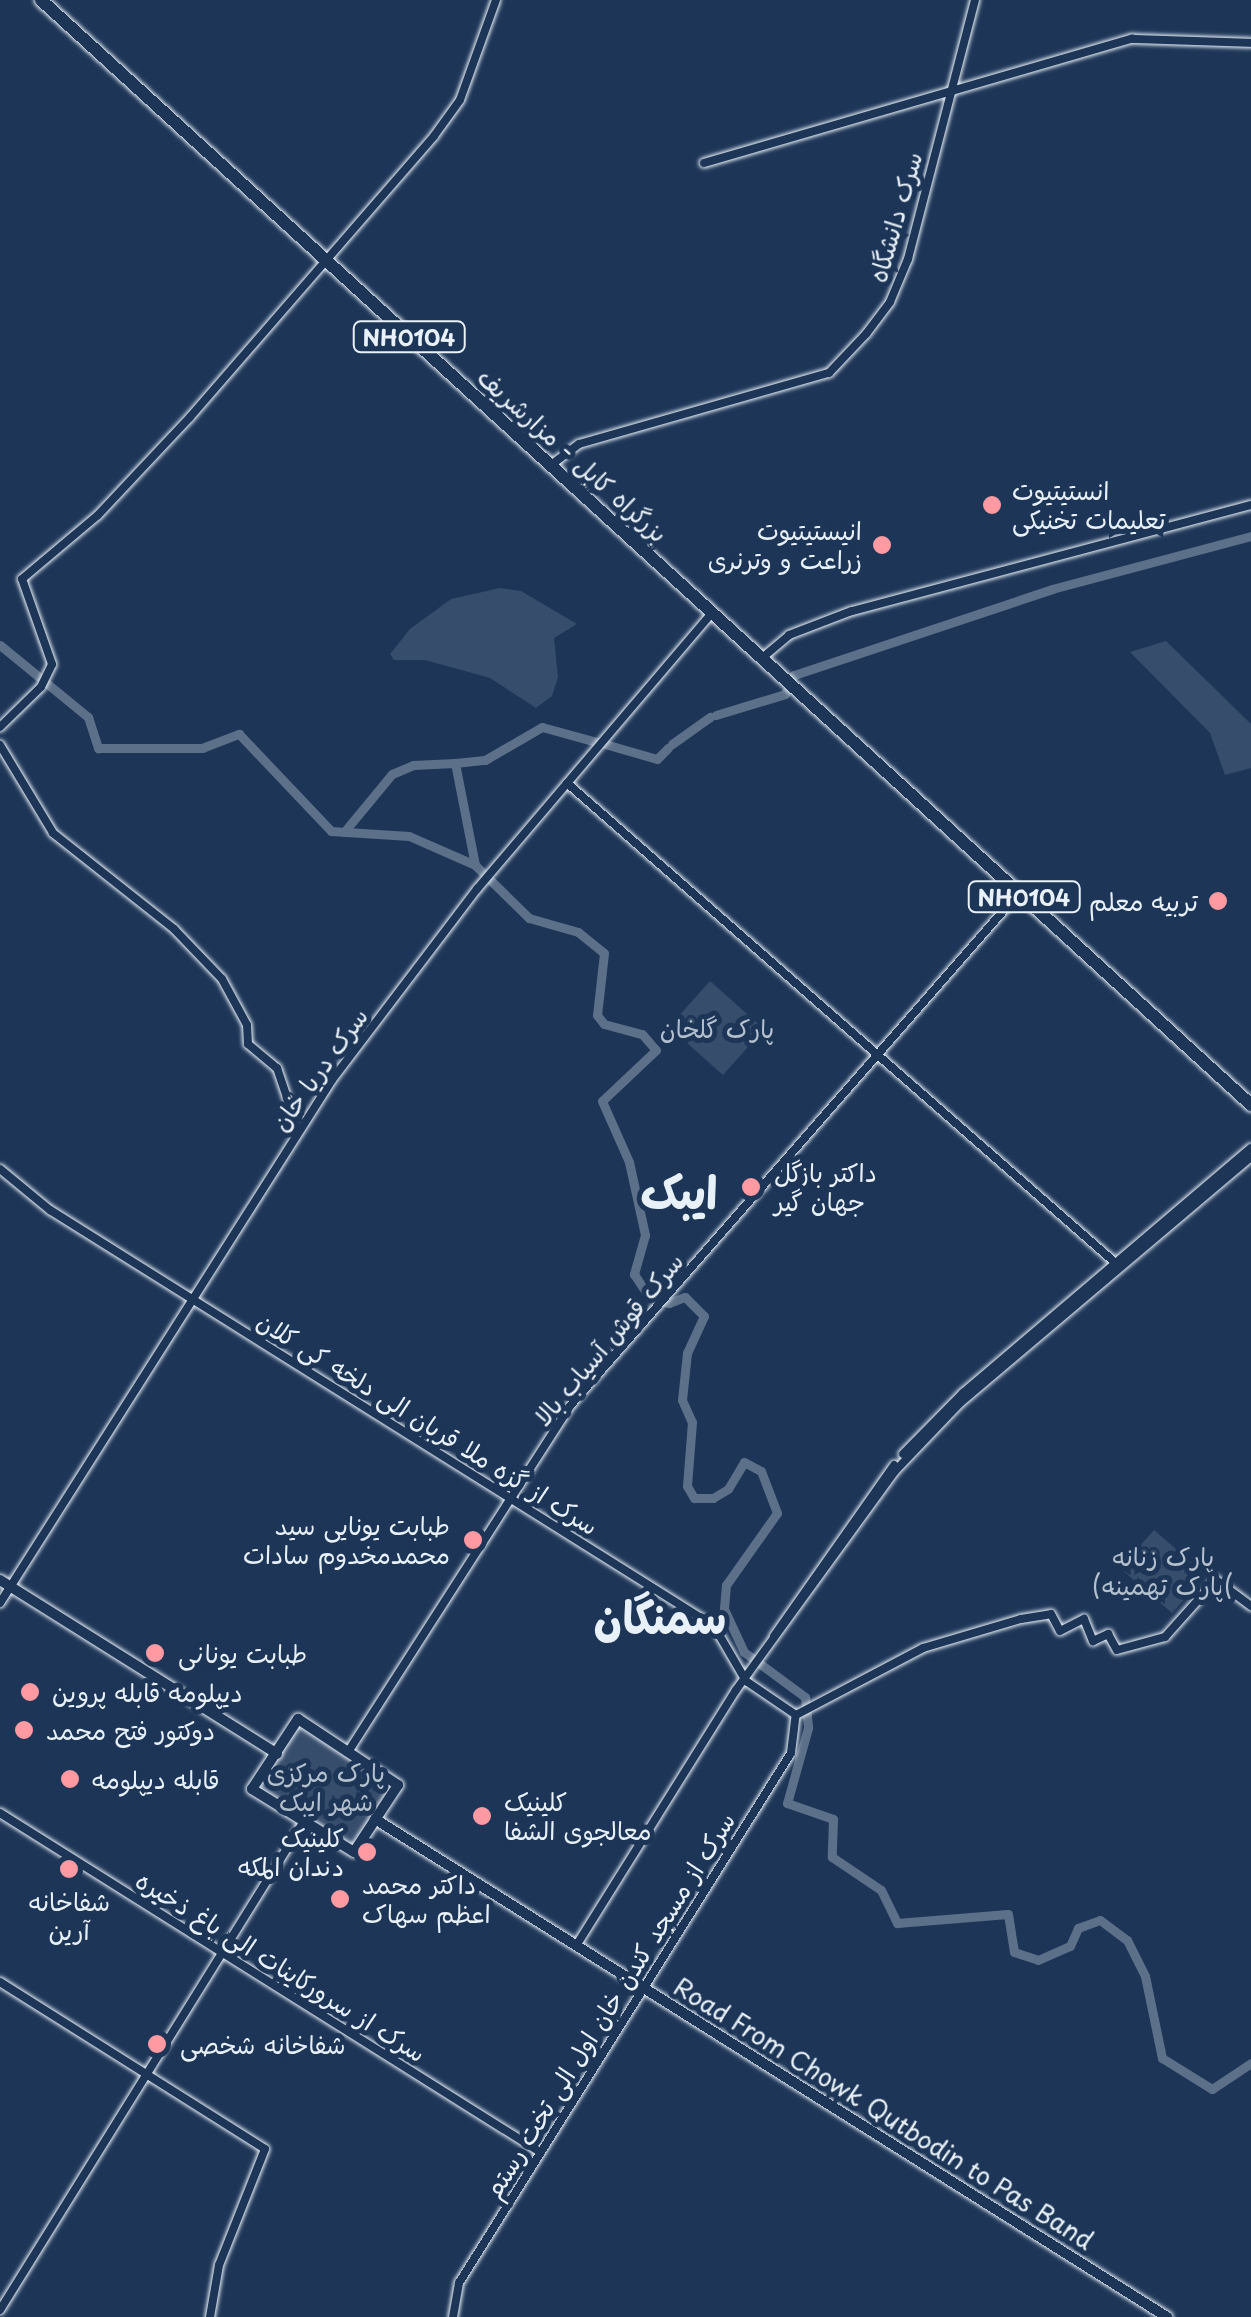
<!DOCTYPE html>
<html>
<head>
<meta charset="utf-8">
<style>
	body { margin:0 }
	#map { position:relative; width:1251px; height:2317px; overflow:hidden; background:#1d3557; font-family:"Playpen Sans","Playpen Sans Arabic",sans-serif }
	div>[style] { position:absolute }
	.green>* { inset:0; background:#374d6c }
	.river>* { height:9px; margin:-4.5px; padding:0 4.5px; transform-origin:4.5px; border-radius:4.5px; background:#5d7089 }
	.roads { filter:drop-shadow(0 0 2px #e8f1f8) drop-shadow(0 0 2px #e8f1f8) }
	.minor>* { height:8px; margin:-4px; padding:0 4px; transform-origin:4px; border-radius:4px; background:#1d3557 }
	.major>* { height:10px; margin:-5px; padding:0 5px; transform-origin:5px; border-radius:5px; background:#1d3557 }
	.highway>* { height:12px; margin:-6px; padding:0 6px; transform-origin:6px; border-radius:6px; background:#1d3557 }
	.dots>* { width:28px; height:28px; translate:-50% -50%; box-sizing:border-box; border:5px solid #1d3557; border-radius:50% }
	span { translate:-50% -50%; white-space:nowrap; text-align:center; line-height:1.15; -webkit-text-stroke:10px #1d3557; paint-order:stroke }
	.shield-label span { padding:2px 8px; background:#1d3557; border:2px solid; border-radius:8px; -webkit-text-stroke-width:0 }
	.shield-label { font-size:22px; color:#e8f1f8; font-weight:700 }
	.street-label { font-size:25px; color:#e8f1f8 }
	.poi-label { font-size:25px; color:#e8f1f8 }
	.left { translate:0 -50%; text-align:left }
	.right { translate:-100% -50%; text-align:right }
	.park-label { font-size:25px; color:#b3c0ce }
	.town-label { font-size:45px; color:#e8f1f8; font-weight:700 }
</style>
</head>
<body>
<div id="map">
	<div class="green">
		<i style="clip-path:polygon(500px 588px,521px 591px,577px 624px,554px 638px,558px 677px,552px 696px,536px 708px,490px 678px,425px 660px,394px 660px,390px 654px,410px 629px,451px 599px)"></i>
		<i style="clip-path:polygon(1166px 641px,1251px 724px,1251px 768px,1225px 775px,1210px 733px,1130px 652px)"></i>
		<i style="clip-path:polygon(710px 981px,764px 1029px,723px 1075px,669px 1027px)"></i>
		<i style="clip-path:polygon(1154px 1530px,1206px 1575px,1172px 1613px,1120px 1568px)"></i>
		<i style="clip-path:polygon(298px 1725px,394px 1786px,353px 1850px,257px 1789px)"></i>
	</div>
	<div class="river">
		<i style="left:0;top:645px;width:114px;rotate:39.3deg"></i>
		<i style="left:88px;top:717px;width:33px;rotate:72deg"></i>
		<i style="left:98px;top:748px;width:104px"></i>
		<i style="left:202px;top:748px;width:40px;rotate:-21deg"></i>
		<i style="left:239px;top:734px;width:134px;rotate:46.5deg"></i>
		<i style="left:331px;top:831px;width:78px;rotate:3.7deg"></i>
		<i style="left:409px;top:836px;width:72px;rotate:23.7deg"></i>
		<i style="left:475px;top:865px;width:76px;rotate:44.5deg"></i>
		<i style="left:529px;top:918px;width:51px;rotate:15.9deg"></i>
		<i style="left:578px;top:932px;width:33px;rotate:39deg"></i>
		<i style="left:604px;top:953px;width:62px;rotate:96.4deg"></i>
		<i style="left:597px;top:1015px;width:11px;rotate:52deg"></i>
		<i style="left:604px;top:1024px;width:39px;rotate:15deg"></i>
		<i style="left:642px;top:1034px;width:21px;rotate:49deg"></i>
		<i style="left:656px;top:1050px;width:74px;rotate:136.6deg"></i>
		<i style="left:602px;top:1101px;width:67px;rotate:66.1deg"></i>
		<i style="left:629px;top:1162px;width:75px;rotate:77.6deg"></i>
		<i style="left:645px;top:1235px;width:41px;rotate:105.8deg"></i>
		<i style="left:634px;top:1274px;width:27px;rotate:57deg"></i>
		<i style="left:649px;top:1297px;width:21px;rotate:17deg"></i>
		<i style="left:669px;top:1303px;width:17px;rotate:-21deg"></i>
		<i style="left:685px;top:1297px;width:27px;rotate:45deg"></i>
		<i style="left:704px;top:1316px;width:41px;rotate:114.7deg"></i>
		<i style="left:687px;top:1353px;width:47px;rotate:96.1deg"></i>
		<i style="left:682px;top:1400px;width:24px;rotate:66deg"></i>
		<i style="left:692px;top:1422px;width:64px;rotate:94.5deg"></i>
		<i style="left:687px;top:1486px;width:14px;rotate:60deg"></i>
		<i style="left:694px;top:1498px;width:19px"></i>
		<i style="left:713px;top:1498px;width:17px;rotate:-31deg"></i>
		<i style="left:728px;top:1489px;width:31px;rotate:-59deg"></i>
		<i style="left:744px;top:1462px;width:19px;rotate:28deg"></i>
		<i style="left:761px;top:1471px;width:45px;rotate:69.1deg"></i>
		<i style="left:777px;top:1513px;width:88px;rotate:125.3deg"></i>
		<i style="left:726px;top:1585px;width:24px;rotate:95deg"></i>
		<i style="left:724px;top:1609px;width:47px;rotate:65.1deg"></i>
		<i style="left:744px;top:1652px;width:76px;rotate:36.4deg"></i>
		<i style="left:805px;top:1697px;width:31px;rotate:84deg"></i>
		<i style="left:808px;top:1728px;width:78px;rotate:105.6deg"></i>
		<i style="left:787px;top:1803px;width:49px;rotate:19.2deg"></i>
		<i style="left:833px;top:1819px;width:38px;rotate:92deg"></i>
		<i style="left:832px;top:1857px;width:59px;rotate:34deg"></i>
		<i style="left:881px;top:1890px;width:37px;rotate:64deg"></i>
		<i style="left:897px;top:1923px;width:111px;rotate:-4.6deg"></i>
		<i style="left:1008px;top:1914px;width:38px;rotate:81deg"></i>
		<i style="left:1014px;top:1952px;width:25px;rotate:18deg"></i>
		<i style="left:1038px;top:1960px;width:35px;rotate:-24deg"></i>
		<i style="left:1070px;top:1946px;width:20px;rotate:-66deg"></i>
		<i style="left:1078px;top:1928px;width:23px;rotate:-20deg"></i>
		<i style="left:1100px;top:1920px;width:34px;rotate:37deg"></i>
		<i style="left:1127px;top:1940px;width:40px;rotate:63.4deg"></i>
		<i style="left:1145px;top:1976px;width:84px;rotate:78.3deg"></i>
		<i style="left:1162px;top:2058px;width:59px;rotate:31.8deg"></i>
		<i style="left:1212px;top:2089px;width:47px;rotate:-33.7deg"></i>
		<i style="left:716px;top:715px;width:72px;rotate:-16.9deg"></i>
		<i style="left:785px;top:694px;width:21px;rotate:-65deg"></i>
		<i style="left:794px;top:675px;width:272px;rotate:-18.4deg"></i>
		<i style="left:1052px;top:589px;width:206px;rotate:-14.9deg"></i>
		<i style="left:605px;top:744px;width:54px;rotate:16.1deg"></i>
		<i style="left:657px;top:759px;width:16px;rotate:-45deg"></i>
		<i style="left:672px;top:744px;width:47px;rotate:-35.4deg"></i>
		<i style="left:455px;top:763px;width:30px;rotate:-6deg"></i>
		<i style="left:485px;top:760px;width:66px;rotate:-30.1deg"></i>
		<i style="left:542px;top:727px;width:57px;rotate:15.3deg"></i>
		<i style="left:344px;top:832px;width:75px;rotate:-50.4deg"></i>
		<i style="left:392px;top:774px;width:23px;rotate:-23deg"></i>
		<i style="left:413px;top:765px;width:42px;rotate:-2.7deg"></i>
		<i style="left:455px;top:763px;width:104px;rotate:78.9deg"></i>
	</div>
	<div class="roads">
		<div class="minor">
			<i style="left:704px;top:163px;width:446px;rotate:-16.2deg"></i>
			<i style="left:1132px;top:39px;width:119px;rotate:1.9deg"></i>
			<i style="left:551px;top:465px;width:35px;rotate:-37deg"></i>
			<i style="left:579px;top:444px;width:260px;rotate:-15.9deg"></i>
			<i style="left:829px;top:373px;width:54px;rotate:-46.5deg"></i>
			<i style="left:866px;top:334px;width:40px;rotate:-53deg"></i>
			<i style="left:890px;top:302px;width:47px;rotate:-67.3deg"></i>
			<i style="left:908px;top:259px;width:268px;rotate:-75.5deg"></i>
			<i style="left:762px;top:658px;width:35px;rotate:-40deg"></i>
			<i style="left:789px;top:635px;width:67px;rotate:-20.9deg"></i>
			<i style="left:852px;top:611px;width:413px;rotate:-14.9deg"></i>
			<i style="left:0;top:727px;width:57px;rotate:-44.3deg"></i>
			<i style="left:41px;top:687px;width:25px;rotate:-64deg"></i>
			<i style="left:52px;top:664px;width:90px;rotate:-109.4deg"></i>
			<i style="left:22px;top:579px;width:99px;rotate:-40.1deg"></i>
			<i style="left:98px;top:515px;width:134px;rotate:-46.8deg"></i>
			<i style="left:190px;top:417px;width:372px;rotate:-49deg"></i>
			<i style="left:434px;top:136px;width:44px;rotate:-54.2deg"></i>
			<i style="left:460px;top:100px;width:106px;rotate:-70.2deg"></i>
			<i style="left:0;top:745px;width:103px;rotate:58.9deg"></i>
			<i style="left:53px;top:833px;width:154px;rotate:38.4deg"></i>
			<i style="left:174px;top:929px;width:69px;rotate:46.2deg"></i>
			<i style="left:222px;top:979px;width:52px;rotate:61.5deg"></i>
			<i style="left:247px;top:1025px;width:19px;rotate:87deg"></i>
			<i style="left:248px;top:1044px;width:38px;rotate:40deg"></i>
			<i style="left:277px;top:1068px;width:65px;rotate:71.3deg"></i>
			<i style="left:567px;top:783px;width:735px;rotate:41.19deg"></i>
			<i style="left:0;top:1169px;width:65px;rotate:39.4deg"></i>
			<i style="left:50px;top:1210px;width:784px;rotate:32.07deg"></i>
			<i style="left:714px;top:1626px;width:64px;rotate:59.8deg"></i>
			<i style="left:746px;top:1681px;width:60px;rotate:34.2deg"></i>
			<i style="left:903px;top:1454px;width:86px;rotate:-45.5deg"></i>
			<i style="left:963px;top:1393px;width:378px;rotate:-40.4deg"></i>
			<i style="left:0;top:1603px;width:619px;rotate:-57.59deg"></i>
			<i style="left:332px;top:1080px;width:240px;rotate:-52.8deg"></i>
			<i style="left:477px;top:889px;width:364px;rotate:-49.6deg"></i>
			<i style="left:774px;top:1636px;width:209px;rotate:-54.9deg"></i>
			<i style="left:796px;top:1715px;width:144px;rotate:-27.8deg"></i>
			<i style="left:923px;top:1648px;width:102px;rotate:-16.5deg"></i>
			<i style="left:1021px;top:1619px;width:30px;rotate:-9deg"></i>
			<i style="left:1051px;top:1614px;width:19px;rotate:62deg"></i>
			<i style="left:1060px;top:1631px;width:27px;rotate:-27deg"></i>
			<i style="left:1084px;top:1619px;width:24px;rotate:68deg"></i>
			<i style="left:1093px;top:1641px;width:17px;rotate:-25deg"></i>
			<i style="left:1108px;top:1634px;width:18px;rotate:61deg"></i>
			<i style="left:1117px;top:1650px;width:50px;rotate:-15.2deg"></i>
			<i style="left:1165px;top:1637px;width:76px;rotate:-48.2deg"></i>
			<i style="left:1216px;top:1580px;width:44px;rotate:36.6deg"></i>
			<i style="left:348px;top:1752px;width:411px;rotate:-57.3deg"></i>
			<i style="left:570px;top:1406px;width:682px;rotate:-48.81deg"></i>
			<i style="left:0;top:1813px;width:638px;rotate:32.12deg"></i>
			<i style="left:576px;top:1946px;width:302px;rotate:-58deg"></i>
			<i style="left:736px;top:1690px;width:271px;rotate:-54deg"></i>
			<i style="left:895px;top:1471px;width:94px;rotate:-46.3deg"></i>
			<i style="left:960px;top:1403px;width:381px;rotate:-40.2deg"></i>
			<i style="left:0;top:1982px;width:313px;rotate:32.2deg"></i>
			<i style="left:265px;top:2149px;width:125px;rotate:111.6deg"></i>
			<i style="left:219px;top:2265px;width:53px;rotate:99.8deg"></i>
			<i style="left:0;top:2310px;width:576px;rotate:-58.13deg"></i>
			<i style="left:453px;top:2317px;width:35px;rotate:-80deg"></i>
			<i style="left:459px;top:2283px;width:625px;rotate:-57.94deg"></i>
			<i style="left:791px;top:1753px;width:38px;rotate:-83deg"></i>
		</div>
		<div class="major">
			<i style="left:0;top:1580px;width:327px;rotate:32.1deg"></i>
			<i style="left:298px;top:1719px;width:120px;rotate:33.4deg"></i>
			<i style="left:398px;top:1785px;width:80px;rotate:123.3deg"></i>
			<i style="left:354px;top:1852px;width:120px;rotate:-148.3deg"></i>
			<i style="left:252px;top:1789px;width:84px;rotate:-56.7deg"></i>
			<i style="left:375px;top:1819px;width:936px;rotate:32.16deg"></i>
		</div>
		<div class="highway">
			<i style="left:41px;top:0;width:1639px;rotate:42.4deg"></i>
		</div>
	</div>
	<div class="dots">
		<i style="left:992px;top:505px;background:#ff9aa2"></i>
		<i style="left:882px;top:545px;background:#ff9aa2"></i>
		<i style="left:1218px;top:901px;background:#ff9aa2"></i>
		<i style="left:751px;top:1187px;background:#ff9aa2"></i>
		<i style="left:473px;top:1540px;background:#ff9aa2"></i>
		<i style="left:155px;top:1653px;background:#ff9aa2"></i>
		<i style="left:30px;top:1692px;background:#ff9aa2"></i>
		<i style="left:24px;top:1730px;background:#ff9aa2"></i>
		<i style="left:70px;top:1779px;background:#ff9aa2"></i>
		<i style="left:482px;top:1816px;background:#ff9aa2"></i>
		<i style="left:367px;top:1852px;background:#ff9aa2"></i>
		<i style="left:69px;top:1869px;background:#ff9aa2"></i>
		<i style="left:340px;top:1899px;background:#ff9aa2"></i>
		<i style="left:157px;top:2044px;background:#ff9aa2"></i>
	</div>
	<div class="shield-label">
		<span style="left:409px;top:337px">NH0104</span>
		<span style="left:1024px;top:897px">NH0104</span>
	</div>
	<div class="street-label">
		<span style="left:895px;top:217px;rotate:-74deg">سرک دانشگاه</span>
		<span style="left:573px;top:455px;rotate:42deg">بزرگراه کابل - مزارشریف</span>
		<span style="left:319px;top:1069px;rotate:-54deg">سرک دریا خان</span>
		<span style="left:608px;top:1339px;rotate:-50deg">سرک قوش آسیاب بالا</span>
		<span style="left:428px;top:1423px;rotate:32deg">سرک از گزه ملا قربان الی دلخه کی کلان</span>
		<span style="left:281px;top:1966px;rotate:32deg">سرک از سرورکاینات الی باغ ذخیره</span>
		<span style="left:609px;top:2005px;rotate:-58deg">سرک از مسجد کندن خان اول الی تخت رستم</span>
		<span style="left:884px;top:2113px;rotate:32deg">Road From Chowk Qutbodin to Pas Band</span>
	</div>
	<div class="poi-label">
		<span class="left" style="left:1012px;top:505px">انستیتیوت<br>تعلیمات تخنیکی</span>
		<span class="right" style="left:862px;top:545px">انیستیتیوت<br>زراعت و وترنری</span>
		<span class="right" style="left:1198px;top:901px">تربیه معلم</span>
		<span class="left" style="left:774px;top:1187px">داکتر بازگل<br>جهان گیر</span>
		<span class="right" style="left:450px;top:1540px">طبابت یونایی سید<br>محمدمخدوم سادات</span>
		<span class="left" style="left:178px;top:1653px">طبابت یونانی</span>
		<span class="left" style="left:52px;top:1692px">دیپلومه قابله پروین</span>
		<span class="left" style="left:46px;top:1730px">دوکتور فتح محمد</span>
		<span class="left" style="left:92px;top:1779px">قابله دیپلومه</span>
		<span class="left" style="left:504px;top:1816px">کلینیک<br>معالجوی الشفا</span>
		<span class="right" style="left:344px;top:1852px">کلینیک<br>دندان المکه</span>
		<span class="left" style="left:362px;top:1899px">داکتر محمد<br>اعظم سهاک</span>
		<span style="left:69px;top:1916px">شفاخانه<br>آرین</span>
		<span class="left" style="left:180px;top:2044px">شفاخانه شخصی</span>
	</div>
	<div class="park-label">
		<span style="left:717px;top:1028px">پارک گلخان</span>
		<span style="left:1163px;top:1571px">پارک زنانه<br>(پارک تهمینه(</span>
		<span style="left:326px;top:1787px">پارک مرکزی<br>شهر ایبک</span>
	</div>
	<div class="town-label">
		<span style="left:679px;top:1191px">ایبک</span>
		<span style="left:660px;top:1616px">سمنگان</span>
	</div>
</div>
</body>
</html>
